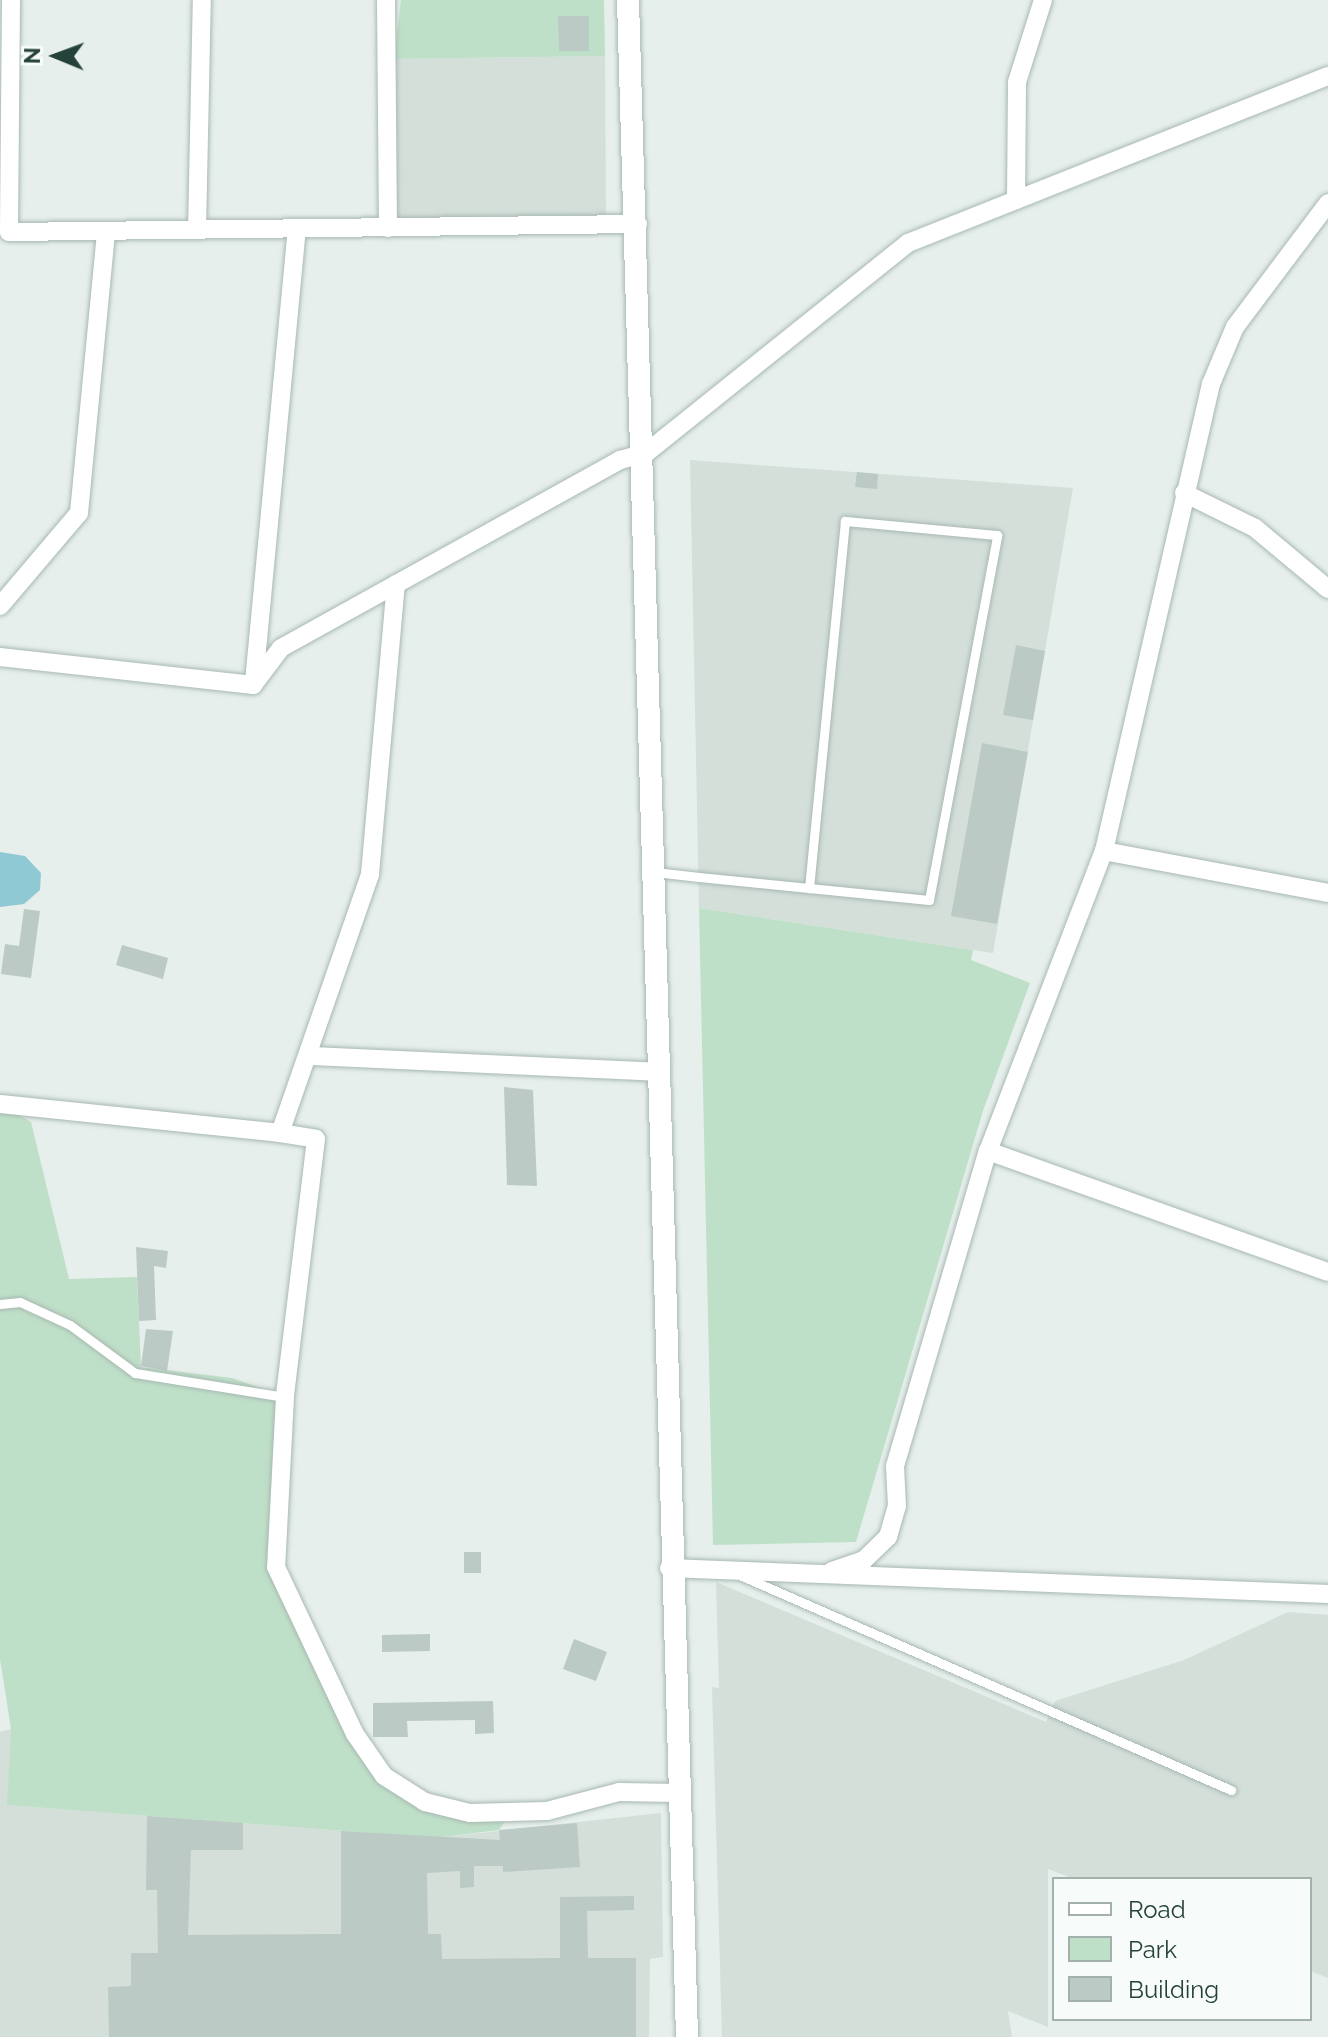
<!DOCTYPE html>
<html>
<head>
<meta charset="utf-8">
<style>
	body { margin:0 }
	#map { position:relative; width:1328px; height:2037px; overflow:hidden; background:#e6efeb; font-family:Raleway,sans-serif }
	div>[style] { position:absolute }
	.built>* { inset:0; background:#d4dfda }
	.green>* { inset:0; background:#bfe0c8 }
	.water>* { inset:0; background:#8ec9d4 }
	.building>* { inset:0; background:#bbcac4 }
	.roads { filter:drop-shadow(0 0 2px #a8b8b2) drop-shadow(0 0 2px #a8b8b2) }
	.service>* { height:9px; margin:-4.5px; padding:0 4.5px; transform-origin:4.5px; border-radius:4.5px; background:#fff }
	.minor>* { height:18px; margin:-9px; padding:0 9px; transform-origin:9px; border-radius:9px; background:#fff }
	.tertiary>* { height:22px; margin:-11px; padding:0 11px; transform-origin:11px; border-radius:11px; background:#fff }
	span { translate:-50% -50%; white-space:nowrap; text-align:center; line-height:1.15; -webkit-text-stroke:6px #f7fbf9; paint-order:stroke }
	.legend { position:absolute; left:1052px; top:1877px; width:260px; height:144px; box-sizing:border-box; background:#f7fbf9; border:2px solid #a3b1ad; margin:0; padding:10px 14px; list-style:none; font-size:24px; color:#24423a }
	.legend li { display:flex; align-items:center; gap:16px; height:40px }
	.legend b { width:40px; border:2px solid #a3b1ad }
	.north { position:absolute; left:16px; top:16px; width:80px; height:80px; -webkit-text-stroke:6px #f7fbf9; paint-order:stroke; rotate:271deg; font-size:22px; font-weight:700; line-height:32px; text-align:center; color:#24423a }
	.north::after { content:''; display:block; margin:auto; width:28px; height:36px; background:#24423a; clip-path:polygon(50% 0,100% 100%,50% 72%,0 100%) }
</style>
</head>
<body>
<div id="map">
	<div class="built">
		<i style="clip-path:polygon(605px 56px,606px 215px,396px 218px,394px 59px)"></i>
		<i style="clip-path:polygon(690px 460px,1073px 488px,993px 953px,699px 908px)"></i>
		<i style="clip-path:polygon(716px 1582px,1046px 1722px,1055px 1701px,1184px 1660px,1288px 1612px,1328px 1615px,1328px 1978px,1310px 1971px,1310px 1879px,1074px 1879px,1048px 1869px,1048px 2027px,1008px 2011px,1012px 2037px,722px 2037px,712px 1687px,719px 1688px)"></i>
		<i style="clip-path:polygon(11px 1729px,8px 1805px,434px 1838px,661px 1813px,663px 1957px,650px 1959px,649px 2037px,0 2037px,0 1732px)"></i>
	</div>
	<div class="green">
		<i style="clip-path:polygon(401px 0,604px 0,605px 56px,394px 59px)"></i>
		<i style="clip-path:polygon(699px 908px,973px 950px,971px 960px,1030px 983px,983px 1111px,856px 1542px,713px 1545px)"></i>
		<i style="clip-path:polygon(0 1104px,31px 1122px,69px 1279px,137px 1277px,141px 1367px,232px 1378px,285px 1397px,276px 1567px,384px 1776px,425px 1802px,511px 1813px,499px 1830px,434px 1838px,7px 1805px,11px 1729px,0 1659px)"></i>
	</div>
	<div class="water">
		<i style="clip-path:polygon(0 852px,25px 856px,41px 873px,40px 890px,24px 904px,0 907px)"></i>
	</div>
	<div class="building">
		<i style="clip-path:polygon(558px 16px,589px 16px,589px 51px,559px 51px)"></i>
		<i style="clip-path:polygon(857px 472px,878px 474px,877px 489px,855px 487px)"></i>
		<i style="clip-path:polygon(1016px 645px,1045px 651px,1033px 720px,1003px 715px)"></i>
		<i style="clip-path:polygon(982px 743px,1028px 752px,997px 924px,951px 916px)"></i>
		<i style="clip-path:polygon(24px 909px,40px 911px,31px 978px,1px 974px,5px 944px,19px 946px)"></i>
		<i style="clip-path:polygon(122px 945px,168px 958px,163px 979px,116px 965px)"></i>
		<i style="clip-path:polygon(504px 1087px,533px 1090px,537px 1186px,507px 1185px)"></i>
		<i style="clip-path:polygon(136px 1247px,168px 1251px,166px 1268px,154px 1266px,156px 1320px,139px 1321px)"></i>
		<i style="clip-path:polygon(146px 1329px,173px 1331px,167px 1371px,141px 1366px)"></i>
		<i style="clip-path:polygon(464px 1552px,481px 1552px,481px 1573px,464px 1573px)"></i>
		<i style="clip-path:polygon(430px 1634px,430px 1651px,382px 1652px,382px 1635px)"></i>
		<i style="clip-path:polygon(574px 1639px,607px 1652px,596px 1681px,563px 1669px)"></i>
		<i style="clip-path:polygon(493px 1701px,494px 1733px,475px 1734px,475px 1720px,407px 1721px,408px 1737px,373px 1737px,373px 1703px)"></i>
		<i style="clip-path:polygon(147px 1816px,243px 1823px,243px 1850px,191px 1850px,188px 1935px,341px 1934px,341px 1831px,500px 1840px,499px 1830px,577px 1823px,580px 1867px,503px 1872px,503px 1866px,474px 1866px,474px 1887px,460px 1888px,460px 1871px,427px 1873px,428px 1934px,441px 1934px,442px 1959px,560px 1958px,560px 1897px,634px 1896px,634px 1910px,587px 1911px,588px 1958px,636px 1958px,636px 2037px,109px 2037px,108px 1987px,131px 1986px,131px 1953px,158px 1953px,157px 1890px,146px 1890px)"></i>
	</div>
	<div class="roads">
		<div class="service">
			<i style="left:655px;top:872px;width:44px;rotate:6.5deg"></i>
			<i style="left:699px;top:877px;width:231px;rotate:5.7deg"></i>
			<i style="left:929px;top:900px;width:371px;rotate:-79.4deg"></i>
			<i style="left:997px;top:535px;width:153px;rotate:-174.7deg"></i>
			<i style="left:845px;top:521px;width:369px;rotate:95.6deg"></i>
			<i style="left:0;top:1304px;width:20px;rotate:-6deg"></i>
			<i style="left:20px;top:1302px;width:55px;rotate:24.7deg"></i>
			<i style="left:70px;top:1325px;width:81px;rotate:36.4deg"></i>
			<i style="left:135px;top:1373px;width:152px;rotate:9.1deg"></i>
			<i style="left:742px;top:1576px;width:534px;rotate:23.64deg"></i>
		</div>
		<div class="minor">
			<i style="left:11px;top:0;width:232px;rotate:90.5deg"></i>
			<i style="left:9px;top:232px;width:629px;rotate:-0.73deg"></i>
			<i style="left:386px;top:0;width:228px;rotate:89.5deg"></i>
			<i style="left:1016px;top:200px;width:118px;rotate:-89.5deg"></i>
			<i style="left:1017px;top:82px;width:86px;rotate:-72.4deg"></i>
			<i style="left:197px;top:230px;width:230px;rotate:-88.8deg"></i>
			<i style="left:1184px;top:493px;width:79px;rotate:26.2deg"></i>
			<i style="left:1255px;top:528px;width:95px;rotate:39.9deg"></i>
			<i style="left:0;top:606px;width:122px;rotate:-49.7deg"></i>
			<i style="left:79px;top:513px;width:283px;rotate:-84.5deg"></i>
			<i style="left:0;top:657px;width:255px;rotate:6.3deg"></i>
			<i style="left:253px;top:685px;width:46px;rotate:-52.9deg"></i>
			<i style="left:281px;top:648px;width:388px;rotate:-29deg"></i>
			<i style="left:620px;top:460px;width:27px;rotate:-15deg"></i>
			<i style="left:646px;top:453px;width:336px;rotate:-38.7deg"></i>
			<i style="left:908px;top:243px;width:452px;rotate:-21.7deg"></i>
			<i style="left:254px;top:682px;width:455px;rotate:-84.6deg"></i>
			<i style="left:1104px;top:851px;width:228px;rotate:10.6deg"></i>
			<i style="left:310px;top:1056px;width:349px;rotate:2.6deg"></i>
			<i style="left:0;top:1104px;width:281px;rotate:5.9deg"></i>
			<i style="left:280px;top:1133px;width:274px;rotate:-70.8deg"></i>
			<i style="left:370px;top:874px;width:291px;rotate:-84.9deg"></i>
			<i style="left:280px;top:1133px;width:36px;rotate:9deg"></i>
			<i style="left:316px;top:1139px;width:260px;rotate:96.9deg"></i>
			<i style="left:285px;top:1397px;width:170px;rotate:93deg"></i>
			<i style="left:276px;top:1567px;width:185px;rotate:64.7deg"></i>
			<i style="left:355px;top:1734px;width:51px;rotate:55.4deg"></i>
			<i style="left:384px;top:1776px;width:49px;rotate:32.4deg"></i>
			<i style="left:425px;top:1802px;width:46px;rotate:13.7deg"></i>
			<i style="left:470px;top:1813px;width:77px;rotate:-1.5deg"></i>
			<i style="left:547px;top:1811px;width:74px;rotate:-14.8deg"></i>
			<i style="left:619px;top:1792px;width:58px;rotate:1deg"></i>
			<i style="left:988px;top:1151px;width:361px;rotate:19.6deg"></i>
			<i style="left:669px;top:1568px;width:660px;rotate:2.26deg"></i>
			<i style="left:832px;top:1571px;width:34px;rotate:-19deg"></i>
			<i style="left:864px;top:1560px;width:33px;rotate:-44deg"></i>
			<i style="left:888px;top:1537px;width:32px;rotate:-74deg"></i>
			<i style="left:897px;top:1506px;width:40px;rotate:-92.9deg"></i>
			<i style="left:895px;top:1466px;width:328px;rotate:-73.6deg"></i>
			<i style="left:988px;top:1151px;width:322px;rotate:-68.9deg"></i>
			<i style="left:1104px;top:851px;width:479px;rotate:-77.1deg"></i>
			<i style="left:1211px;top:384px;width:62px;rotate:-67.2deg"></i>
			<i style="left:1235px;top:327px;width:155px;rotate:-53.1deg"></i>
		</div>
		<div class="tertiary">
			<i style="left:628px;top:0;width:2038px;rotate:88.34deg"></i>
		</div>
	</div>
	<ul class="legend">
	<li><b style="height:10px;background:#fff"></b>Road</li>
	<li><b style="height:22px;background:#bfe0c8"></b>Park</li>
	<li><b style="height:22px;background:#bbcac4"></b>Building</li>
	</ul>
	<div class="north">N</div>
</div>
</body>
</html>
